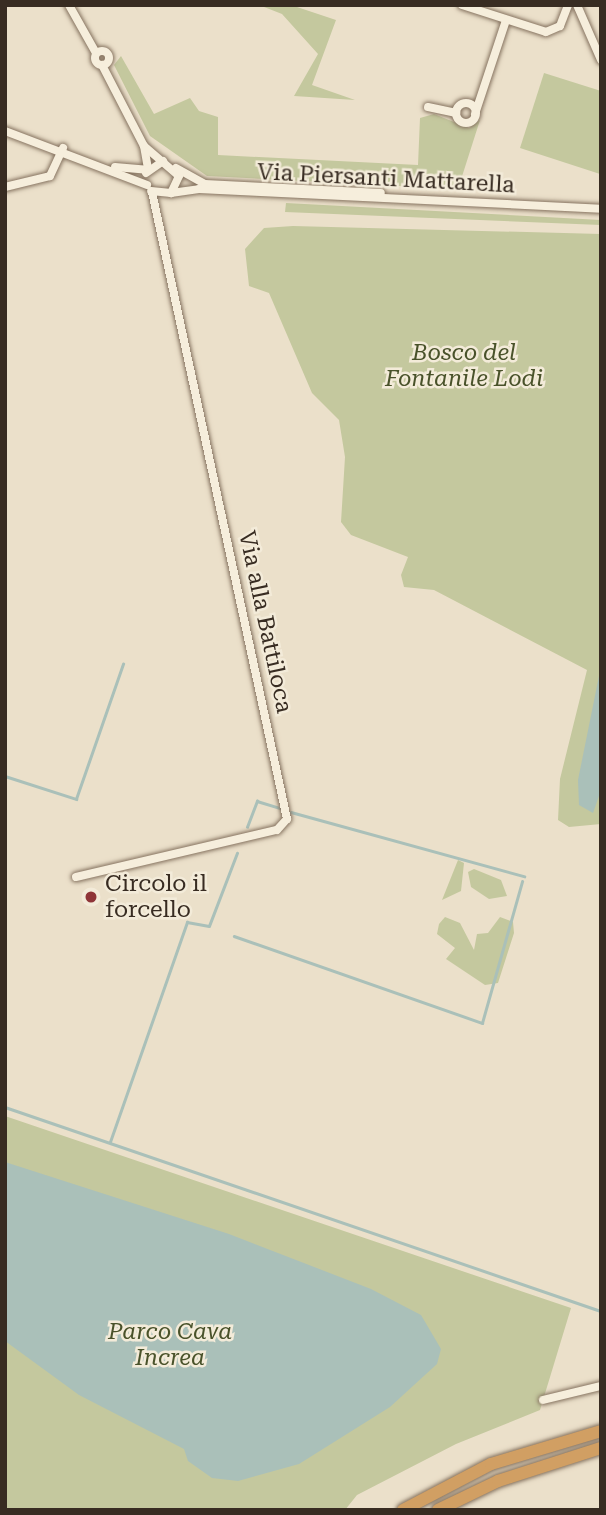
<!DOCTYPE html>
<html>
<head>
<meta charset="utf-8">
<style>
	body { margin:0 }
	#map { position:relative; width:606px; height:1515px; overflow:hidden; background:#ebe0ca; font-family:"Roboto Serif",serif }
	div>[style] { position:absolute }
	.green>* { inset:0; background:#c4c89e }
	.water>* { inset:0; background:#aac0b9 }
	.stream>* { height:2.5px; margin:-1.25px; padding:0 1.25px; transform-origin:1.25px; border-radius:1.25px; background:#aac0b9 }
	.roads { filter:drop-shadow(0 0 2px #867360) drop-shadow(0 0 2px #867360) }
	.minor>* { height:8px; margin:-4px; padding:0 4px; transform-origin:4px; border-radius:4px; background:#f6eedc }
	.minor>.ring { margin:-4px; padding:0; box-sizing:content-box; background:none; border:8px solid #f6eedc; border-radius:50% }
	.highway>* { height:12px; margin:-6px; padding:0 6px; transform-origin:6px; border-radius:6px; background:#d19f63 }
	.dots>* { width:19px; height:19px; translate:-50% -50%; box-sizing:border-box; border:4px solid #f3ebd9; border-radius:50% }
	span { translate:-50% -50%; white-space:nowrap; text-align:center; line-height:1.15; -webkit-text-stroke:5px #f3ebd9; paint-order:stroke }
	.street-label { font-size:23px; color:#382c22 }
	.park-label { font-size:23px; color:#49522a; font-style:italic }
	.poi-label { font-size:23px; color:#382c22 }
	.left { translate:0 -50%; text-align:left }
	.frame { position:absolute; inset:0; border:7px solid #382c22; pointer-events:none }
</style>
</head>
<body>
<div id="map">
	<div class="green">
		<i style="clip-path:polygon(259px 5px,291px 5px,336px 20px,312px 85px,355px 100px,294px 96px,318px 54px,282px 14px)"></i>
		<i style="clip-path:polygon(121px 56px,154px 114px,190px 98px,199px 111px,218px 117px,218px 155px,418px 165px,420px 118px,434px 114px,469px 128px,480px 120px,458px 189px,207px 176px,150px 136px,114px 65px)"></i>
		<i style="clip-path:polygon(544px 73px,601px 91px,600px 174px,520px 148px)"></i>
		<i style="clip-path:polygon(286px 203px,601px 220px,601px 225px,285px 212px)"></i>
		<i style="clip-path:polygon(293px 226px,601px 234px,601px 824px,569px 827px,558px 820px,560px 779px,587px 670px,434px 590px,404px 587px,401px 575px,408px 557px,351px 535px,341px 522px,345px 457px,339px 420px,312px 393px,269px 293px,249px 286px,245px 249px,264px 228px)"></i>
		<i style="clip-path:polygon(458px 860px,464px 863px,461px 891px,442px 900px)"></i>
		<i style="clip-path:polygon(474px 869px,501px 880px,507px 896px,489px 899px,471px 887px,468px 872px)"></i>
		<i style="clip-path:polygon(500px 917px,513px 922px,514px 933px,498px 983px,485px 985px,446px 959px,455px 948px,437px 934px,439px 924px,445px 917px,460px 923px,474px 950px,477px 934px,488px 933px)"></i>
		<i style="clip-path:polygon(5px 1116px,571px 1308px,540px 1410px,456px 1444px,357px 1495px,345px 1510px,5px 1510px)"></i>
	</div>
	<div class="water">
		<i style="clip-path:polygon(601px 666px,600px 793px,593px 813px,579px 805px,578px 780px)"></i>
		<i style="clip-path:polygon(5px 1162px,229px 1234px,371px 1289px,421px 1315px,441px 1349px,437px 1364px,390px 1407px,299px 1464px,238px 1481px,212px 1478px,188px 1461px,184px 1449px,79px 1395px,5px 1341px)"></i>
	</div>
	<div class="stream">
		<i style="left:5px;top:776px;width:75px;rotate:17.9deg"></i>
		<i style="left:76px;top:799px;width:143px;rotate:-70.8deg"></i>
		<i style="left:291px;top:812px;width:242px;rotate:15.4deg"></i>
		<i style="left:247px;top:827px;width:28px;rotate:-69deg"></i>
		<i style="left:257px;top:801px;width:24px;rotate:17deg"></i>
		<i style="left:234px;top:936px;width:263px;rotate:19.3deg"></i>
		<i style="left:482px;top:1023px;width:147px;rotate:-74.2deg"></i>
		<i style="left:5px;top:1107px;width:630px;rotate:18.9deg"></i>
		<i style="left:110px;top:1142px;width:233px;rotate:-70.7deg"></i>
		<i style="left:187px;top:922px;width:22px;rotate:10deg"></i>
		<i style="left:209px;top:926px;width:78px;rotate:-69deg"></i>
	</div>
	<div class="roads">
		<div class="minor">
			<i style="left:69px;top:5px;width:55px;rotate:60.6deg"></i>
			<i style="left:462px;top:5px;width:88px;rotate:17.8deg"></i>
			<i style="left:546px;top:32px;width:15px;rotate:-23deg"></i>
			<i style="left:560px;top:26px;width:22px;rotate:-69deg"></i>
			<i style="left:577px;top:5px;width:60px;rotate:66.4deg"></i>
			<i class="ring" style="left:95px;top:51px;width:6px;height:6px"></i>
			<i style="left:102px;top:65px;width:91px;rotate:62.6deg"></i>
			<i style="left:144px;top:146px;width:22px;rotate:80deg"></i>
			<i class="ring" style="left:456px;top:103px;width:12px;height:12px"></i>
			<i style="left:428px;top:107px;width:29px;rotate:12deg"></i>
			<i style="left:475px;top:114px;width:99px;rotate:-71.7deg"></i>
			<i style="left:5px;top:131px;width:152px;rotate:20.8deg"></i>
			<i style="left:144px;top:146px;width:46px;rotate:40.6deg"></i>
			<i style="left:179px;top:176px;width:19px;rotate:115deg"></i>
			<i style="left:171px;top:193px;width:20px;rotate:-174deg"></i>
			<i style="left:115px;top:167px;width:32px;rotate:5deg"></i>
			<i style="left:176px;top:168px;width:33px;rotate:29deg"></i>
			<i style="left:205px;top:184px;width:176px;rotate:2.9deg"></i>
			<i style="left:146px;top:173px;width:21px;rotate:-35deg"></i>
			<i style="left:5px;top:187px;width:46px;rotate:-13.7deg"></i>
			<i style="left:50px;top:176px;width:31px;rotate:-65deg"></i>
			<i style="left:171px;top:193px;width:28px;rotate:-8deg"></i>
			<i style="left:199px;top:189px;width:402px;rotate:2.8deg"></i>
			<i style="left:76px;top:877px;width:206px;rotate:-13.2deg"></i>
			<i style="left:277px;top:830px;width:15px;rotate:-48deg"></i>
			<i style="left:287px;top:819px;width:641px;rotate:-102.15deg"></i>
			<i style="left:543px;top:1400px;width:60px;rotate:-13.6deg"></i>
		</div>
		<div class="highway">
			<i style="left:403px;top:1510px;width:99px;rotate:-27.6deg"></i>
			<i style="left:491px;top:1464px;width:115px;rotate:-16.7deg"></i>
			<i style="left:438px;top:1510px;width:67px;rotate:-25.8deg"></i>
			<i style="left:498px;top:1481px;width:108px;rotate:-17.8deg"></i>
		</div>
	</div>
	<div class="dots">
		<i style="left:91px;top:897px;background:#8f3538"></i>
	</div>
	<div class="street-label">
		<span style="left:386px;top:179px;rotate:3deg">Via Piersanti Mattarella</span>
		<span style="left:265px;top:622px;rotate:78deg">Via alla Battiloca</span>
	</div>
	<div class="park-label">
		<span style="left:464px;top:366px">Bosco del<br>Fontanile Lodi</span>
		<span style="left:170px;top:1345px">Parco Cava<br>Increa</span>
	</div>
	<div class="poi-label">
		<span class="left" style="left:105px;top:897px">Circolo il<br>forcello</span>
	</div>
	<div class="frame"></div>
</div>
</body>
</html>
